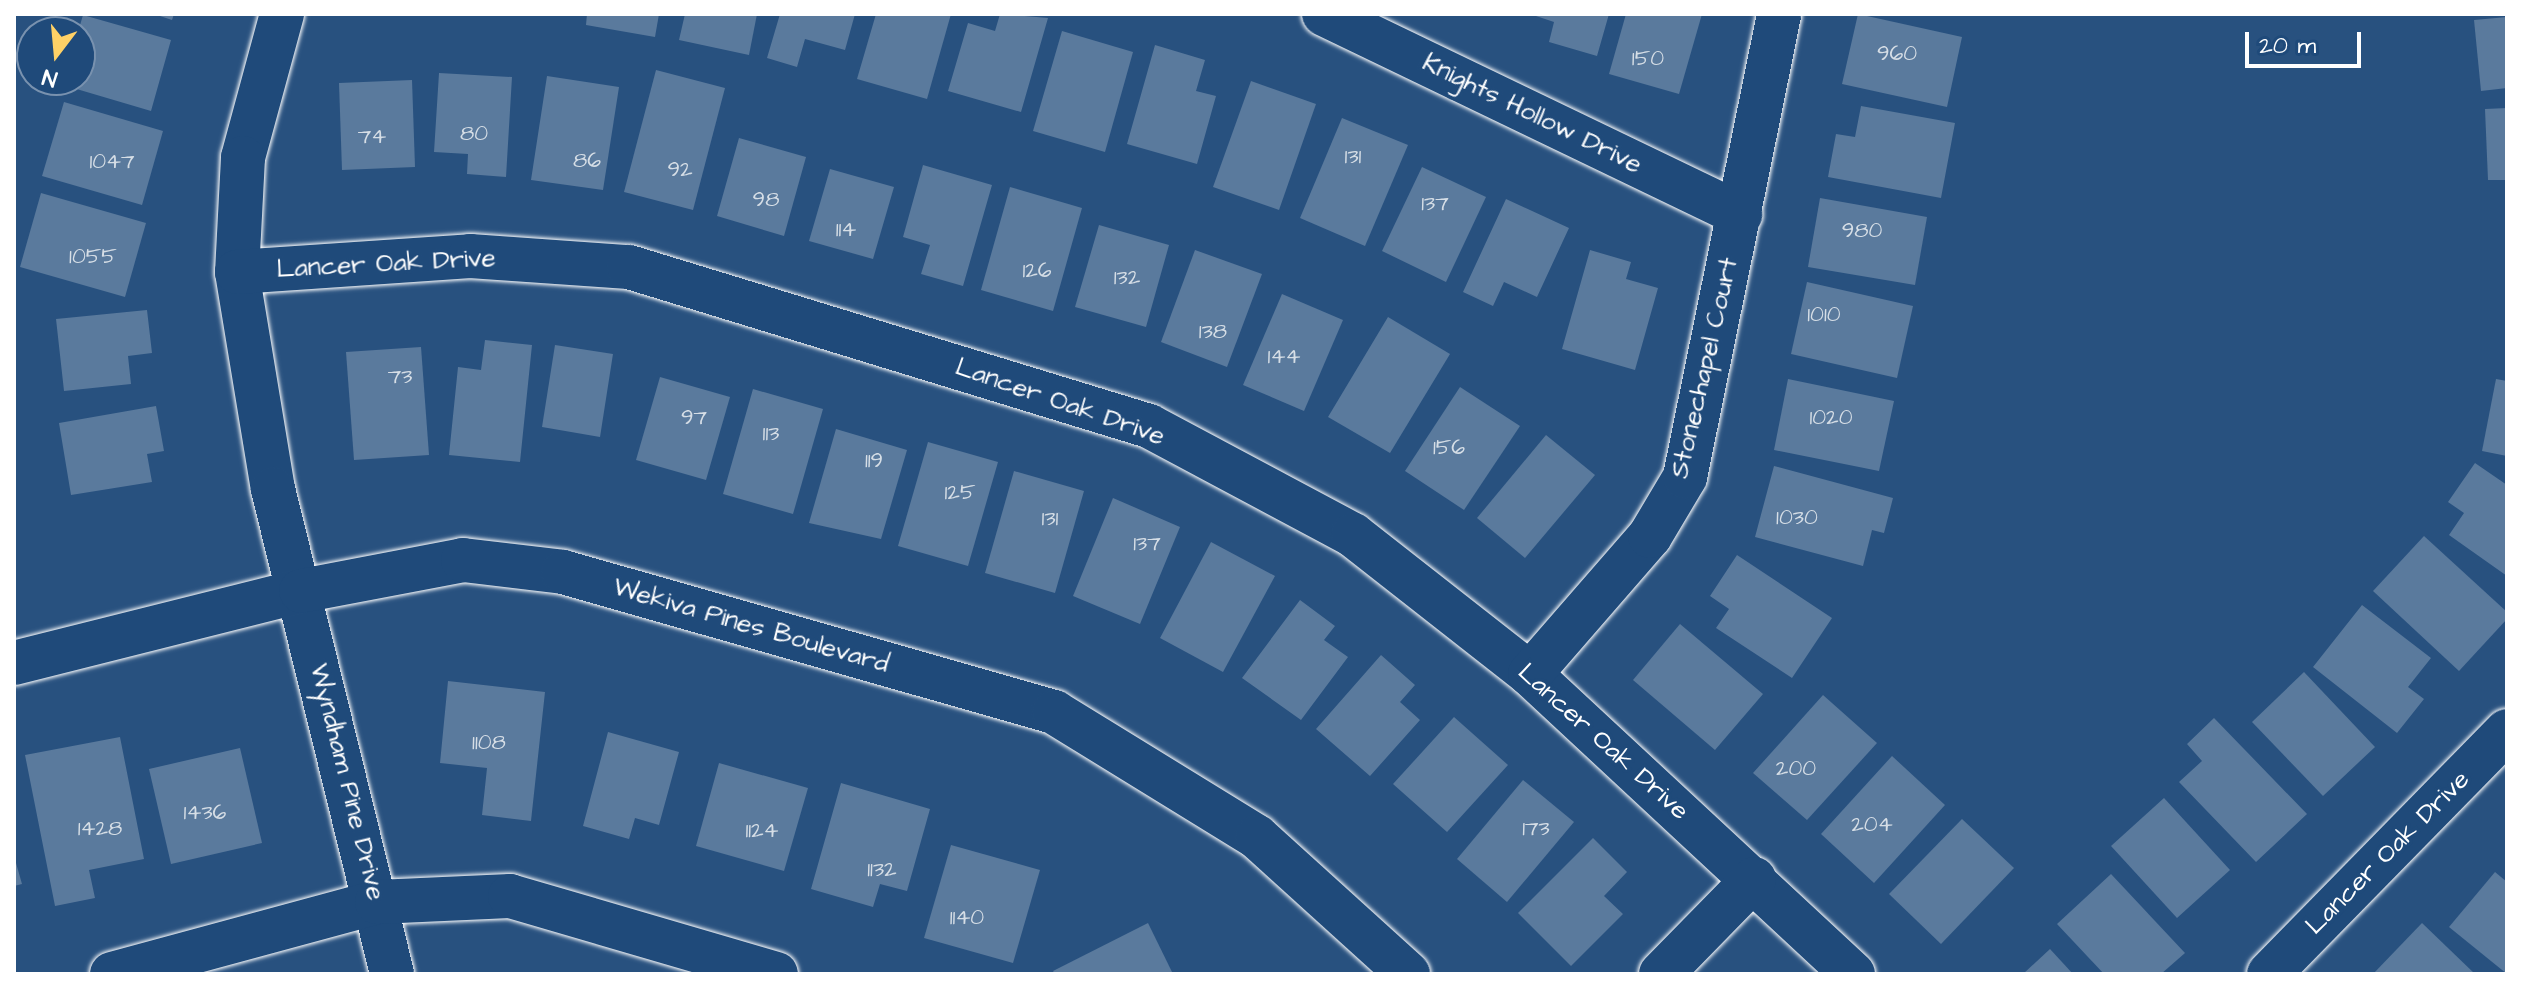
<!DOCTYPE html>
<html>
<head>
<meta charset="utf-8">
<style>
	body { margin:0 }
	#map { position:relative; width:2521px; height:988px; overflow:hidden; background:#28517f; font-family:"Architects Daughter",sans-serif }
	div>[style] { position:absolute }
	.building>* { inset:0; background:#5a7a9d }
	.roads { filter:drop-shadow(0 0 2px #fff) drop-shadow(0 0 2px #fff) }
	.minor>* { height:44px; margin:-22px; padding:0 22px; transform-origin:22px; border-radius:22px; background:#1f4a7a }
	span { translate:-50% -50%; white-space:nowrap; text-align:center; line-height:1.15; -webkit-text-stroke:7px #1f4a7a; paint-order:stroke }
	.number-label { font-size:22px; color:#d6dee6 }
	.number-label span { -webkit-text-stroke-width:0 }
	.street-label { font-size:26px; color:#fff }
	.frame { position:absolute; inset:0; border:16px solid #fff; pointer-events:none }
	.north { position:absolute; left:16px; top:16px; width:80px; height:80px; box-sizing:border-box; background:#1f4a7a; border:2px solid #7992af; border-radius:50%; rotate:196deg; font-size:22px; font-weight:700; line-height:32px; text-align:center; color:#fff }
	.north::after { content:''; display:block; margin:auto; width:28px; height:36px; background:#ffd166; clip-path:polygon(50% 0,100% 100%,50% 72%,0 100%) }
	.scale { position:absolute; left:2245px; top:32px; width:116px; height:36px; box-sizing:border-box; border:4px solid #fff; border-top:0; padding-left:10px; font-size:24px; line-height:28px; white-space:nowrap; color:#fff; -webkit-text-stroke:6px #1f4a7a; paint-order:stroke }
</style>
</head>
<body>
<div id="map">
	<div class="building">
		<i style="clip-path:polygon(154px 14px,174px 14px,172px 20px)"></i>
		<i style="clip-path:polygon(587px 14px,659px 14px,655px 37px,586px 25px)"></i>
		<i style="clip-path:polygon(685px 14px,757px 14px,749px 55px,679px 40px)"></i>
		<i style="clip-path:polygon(780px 14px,855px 14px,845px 50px,805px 39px,797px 67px,767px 58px)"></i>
		<i style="clip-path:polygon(876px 14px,951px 14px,927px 99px,857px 79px)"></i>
		<i style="clip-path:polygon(1000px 14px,1048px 18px,1021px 112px,948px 91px,968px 23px,995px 31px)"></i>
		<i style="clip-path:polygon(1530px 14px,1609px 14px,1597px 56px,1549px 42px,1554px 22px)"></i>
		<i style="clip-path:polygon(1626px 14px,1702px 14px,1679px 94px,1609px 74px)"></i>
		<i style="clip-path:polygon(1858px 14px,1962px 37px,1947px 107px,1842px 84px)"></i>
		<i style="clip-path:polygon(83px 15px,171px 40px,151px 111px,63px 85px,64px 80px,80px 80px,78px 32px)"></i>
		<i style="clip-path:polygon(2507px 17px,2507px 88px,2481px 91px,2474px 20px)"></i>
		<i style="clip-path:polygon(1062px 31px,1133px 52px,1105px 152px,1033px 131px)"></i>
		<i style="clip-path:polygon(1155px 45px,1205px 60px,1196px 91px,1216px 96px,1197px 164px,1127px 144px)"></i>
		<i style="clip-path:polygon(656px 70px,725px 88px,693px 210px,624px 192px)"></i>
		<i style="clip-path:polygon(439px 73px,512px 77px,506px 177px,467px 174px,468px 154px,434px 152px)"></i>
		<i style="clip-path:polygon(547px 76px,619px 87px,603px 190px,531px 180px)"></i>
		<i style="clip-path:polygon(412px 80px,415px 167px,342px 170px,339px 83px)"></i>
		<i style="clip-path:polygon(1251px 81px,1316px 104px,1279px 210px,1213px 187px)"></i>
		<i style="clip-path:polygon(64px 102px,163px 131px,142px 205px,42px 176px)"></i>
		<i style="clip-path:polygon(1861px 106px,1955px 123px,1941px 198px,1828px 177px,1836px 134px,1855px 137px)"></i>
		<i style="clip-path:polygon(2507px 108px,2507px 180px,2488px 180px,2485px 109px)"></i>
		<i style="clip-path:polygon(1342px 118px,1408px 145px,1365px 246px,1300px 218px)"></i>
		<i style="clip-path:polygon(739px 138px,806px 157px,784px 236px,717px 216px)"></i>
		<i style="clip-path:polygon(923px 165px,992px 185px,963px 286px,921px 274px,930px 245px,903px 237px)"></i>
		<i style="clip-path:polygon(1422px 167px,1486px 197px,1446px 282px,1382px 251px)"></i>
		<i style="clip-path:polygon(830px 169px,894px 187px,873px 259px,809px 241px)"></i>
		<i style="clip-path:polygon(1010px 187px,1082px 208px,1053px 311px,981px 290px)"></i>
		<i style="clip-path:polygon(41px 193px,146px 223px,125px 297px,20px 267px)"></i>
		<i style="clip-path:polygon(1820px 198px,1927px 217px,1915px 285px,1808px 267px)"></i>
		<i style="clip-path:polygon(1506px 199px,1569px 228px,1537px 297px,1504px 282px,1493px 306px,1463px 292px)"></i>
		<i style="clip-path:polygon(1099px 225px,1169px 245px,1146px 327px,1075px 307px)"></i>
		<i style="clip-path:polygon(1195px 250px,1262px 274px,1227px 367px,1161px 342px)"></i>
		<i style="clip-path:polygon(1590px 250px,1631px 262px,1626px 279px,1658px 288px,1635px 370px,1562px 349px)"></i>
		<i style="clip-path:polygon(1807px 282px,1913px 306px,1897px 378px,1791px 354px)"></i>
		<i style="clip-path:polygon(1282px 294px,1343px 320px,1304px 411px,1243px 385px)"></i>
		<i style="clip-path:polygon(147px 310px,152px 353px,128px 356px,131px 384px,64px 391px,56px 319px)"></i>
		<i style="clip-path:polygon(1388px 317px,1450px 354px,1390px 453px,1328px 417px)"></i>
		<i style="clip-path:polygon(485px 340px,532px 345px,520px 462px,449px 455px,458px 367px,481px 370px)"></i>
		<i style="clip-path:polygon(555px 345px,613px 354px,600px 437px,542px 427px)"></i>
		<i style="clip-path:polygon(421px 347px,429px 455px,354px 460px,346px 352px)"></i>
		<i style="clip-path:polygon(660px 377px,730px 397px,706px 480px,636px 460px)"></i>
		<i style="clip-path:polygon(1788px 379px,1894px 401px,1879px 471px,1774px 450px)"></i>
		<i style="clip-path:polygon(2496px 379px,2507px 381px,2507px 456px,2482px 451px)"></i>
		<i style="clip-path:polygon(1460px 387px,1520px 426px,1464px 510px,1405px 471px)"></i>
		<i style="clip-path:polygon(753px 389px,823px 409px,793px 514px,723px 494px)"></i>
		<i style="clip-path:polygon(156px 406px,164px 451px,147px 454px,152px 482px,71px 495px,59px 423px)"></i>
		<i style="clip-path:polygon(836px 429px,907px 450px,881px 539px,809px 523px)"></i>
		<i style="clip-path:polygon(1546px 435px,1595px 475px,1525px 558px,1477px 518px)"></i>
		<i style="clip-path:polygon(928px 442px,998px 462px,968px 566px,898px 546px)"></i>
		<i style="clip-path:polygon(2475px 463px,2507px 485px,2507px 576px,2449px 535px,2464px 513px,2448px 502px)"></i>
		<i style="clip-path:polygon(1774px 466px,1893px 498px,1884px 533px,1872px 530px,1863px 566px,1755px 537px)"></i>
		<i style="clip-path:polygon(1014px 471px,1084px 491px,1055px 593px,985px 573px)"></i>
		<i style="clip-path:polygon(1113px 498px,1180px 527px,1140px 624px,1073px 596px)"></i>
		<i style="clip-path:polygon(2424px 536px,2507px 612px,2507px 619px,2459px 671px,2373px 591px)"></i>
		<i style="clip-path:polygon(1211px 542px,1275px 576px,1223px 672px,1160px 638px)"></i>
		<i style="clip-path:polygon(1737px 555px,1832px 618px,1792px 678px,1716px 628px,1729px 609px,1710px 596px)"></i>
		<i style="clip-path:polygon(1300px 600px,1335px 626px,1324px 640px,1348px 657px,1301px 720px,1242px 678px)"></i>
		<i style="clip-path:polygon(2362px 605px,2431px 658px,2408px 687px,2424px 699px,2397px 733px,2313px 667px)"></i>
		<i style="clip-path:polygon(1680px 624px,1763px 694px,1715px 750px,1633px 680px)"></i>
		<i style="clip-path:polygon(1381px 655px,1415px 685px,1400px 702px,1420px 720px,1370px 776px,1316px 729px)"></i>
		<i style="clip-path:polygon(2304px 672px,2375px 747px,2323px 796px,2252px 722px)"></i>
		<i style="clip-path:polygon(448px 681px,545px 692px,531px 821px,482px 815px,487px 768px,440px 763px)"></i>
		<i style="clip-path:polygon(1823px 695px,1877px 743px,1807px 820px,1753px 773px)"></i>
		<i style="clip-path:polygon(1454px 717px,1508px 765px,1447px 832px,1393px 784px)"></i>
		<i style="clip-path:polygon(2214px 718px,2307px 814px,2256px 862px,2179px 782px,2202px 761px,2187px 744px)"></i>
		<i style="clip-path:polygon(608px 732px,679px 752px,659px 825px,635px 818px,629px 839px,583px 826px)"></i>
		<i style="clip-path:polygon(120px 737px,144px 859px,89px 870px,95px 898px,55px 906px,25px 755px)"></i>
		<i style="clip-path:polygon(240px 748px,262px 843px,171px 864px,149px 769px)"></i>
		<i style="clip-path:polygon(1892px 756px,1945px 805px,1874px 883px,1821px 834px)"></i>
		<i style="clip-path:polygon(719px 763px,808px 788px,784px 871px,696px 846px)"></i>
		<i style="clip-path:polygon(1523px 780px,1574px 822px,1507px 902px,1457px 859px)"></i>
		<i style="clip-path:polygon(841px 783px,930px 809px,907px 891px,880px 884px,873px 907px,811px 889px)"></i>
		<i style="clip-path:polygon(2164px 798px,2230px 870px,2177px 918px,2111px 846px)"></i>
		<i style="clip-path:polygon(1962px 819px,2014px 868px,1941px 944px,1889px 894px)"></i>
		<i style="clip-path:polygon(1593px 838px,1627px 872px,1604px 896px,1623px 914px,1571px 966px,1518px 913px)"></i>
		<i style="clip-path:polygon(951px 845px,1040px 870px,1013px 963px,924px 938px)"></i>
		<i style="clip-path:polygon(14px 856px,22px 884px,14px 886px)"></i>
		<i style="clip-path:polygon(2495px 872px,2507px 882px,2507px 974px,2449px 927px)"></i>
		<i style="clip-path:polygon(2111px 874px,2185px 953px,2161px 974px,2104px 974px,2057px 924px)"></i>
		<i style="clip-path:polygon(1148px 923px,1173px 974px,1055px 974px,1053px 971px)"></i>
		<i style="clip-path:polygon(2422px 923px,2475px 974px,2373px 974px)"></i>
		<i style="clip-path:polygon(2050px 949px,2073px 974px,2023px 974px)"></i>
	</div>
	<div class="roads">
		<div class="minor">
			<i style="left:282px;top:14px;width:149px;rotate:105.2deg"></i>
			<i style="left:243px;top:158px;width:114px;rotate:93deg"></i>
			<i style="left:237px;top:272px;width:220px;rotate:80.6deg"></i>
			<i style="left:273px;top:489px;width:499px;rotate:76.2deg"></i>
			<i style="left:1324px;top:14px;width:462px;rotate:25.7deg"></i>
			<i style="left:237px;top:272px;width:234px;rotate:-3.9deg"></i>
			<i style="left:470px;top:256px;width:159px;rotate:4deg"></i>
			<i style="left:629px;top:267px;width:544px;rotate:17deg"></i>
			<i style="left:1149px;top:426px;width:231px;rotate:28.1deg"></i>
			<i style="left:1353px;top:535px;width:225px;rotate:38.1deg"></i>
			<i style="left:1530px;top:674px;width:441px;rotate:42.9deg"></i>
			<i style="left:14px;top:663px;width:296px;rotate:-14.1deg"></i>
			<i style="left:301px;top:591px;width:165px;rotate:-10.8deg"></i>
			<i style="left:463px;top:560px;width:101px;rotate:6.8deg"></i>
			<i style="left:563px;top:572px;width:511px;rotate:15.91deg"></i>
			<i style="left:1054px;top:712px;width:238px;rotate:31.6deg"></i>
			<i style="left:1257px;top:837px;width:204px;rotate:42.2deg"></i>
			<i style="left:1530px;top:674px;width:183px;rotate:-49deg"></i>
			<i style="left:1650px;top:536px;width:69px;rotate:-59.3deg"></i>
			<i style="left:1685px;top:477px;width:472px;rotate:-78.5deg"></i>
			<i style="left:112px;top:974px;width:275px;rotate:-15.2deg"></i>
			<i style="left:377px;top:902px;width:133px;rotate:-2.6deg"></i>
			<i style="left:510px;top:896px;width:277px;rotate:16.3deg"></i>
			<i style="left:1661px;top:974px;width:133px;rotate:-45.6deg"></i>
			<i style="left:2269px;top:974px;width:340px;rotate:-45.6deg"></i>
		</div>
	</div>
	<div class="number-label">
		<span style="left:1897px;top:54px">960</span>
		<span style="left:1648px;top:59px">150</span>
		<span style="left:474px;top:134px">80</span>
		<span style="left:372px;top:137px">74</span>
		<span style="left:1353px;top:157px">131</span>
		<span style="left:587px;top:161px">86</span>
		<span style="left:112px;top:162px">1047</span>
		<span style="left:680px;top:170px">92</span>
		<span style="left:766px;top:200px">98</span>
		<span style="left:1435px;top:204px">137</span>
		<span style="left:846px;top:230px">114</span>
		<span style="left:1862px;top:231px">980</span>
		<span style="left:93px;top:257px">1055</span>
		<span style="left:1037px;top:271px">126</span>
		<span style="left:1127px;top:278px">132</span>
		<span style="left:1824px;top:315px">1010</span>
		<span style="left:1213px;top:332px">138</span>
		<span style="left:1284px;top:357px">144</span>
		<span style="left:400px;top:377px">73</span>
		<span style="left:694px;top:418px">97</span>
		<span style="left:1831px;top:418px">1020</span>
		<span style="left:771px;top:434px">113</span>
		<span style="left:1449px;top:448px">156</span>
		<span style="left:874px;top:461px">119</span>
		<span style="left:960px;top:493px">125</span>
		<span style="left:1797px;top:518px">1030</span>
		<span style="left:1050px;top:519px">131</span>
		<span style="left:1147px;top:544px">137</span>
		<span style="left:489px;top:743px">1108</span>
		<span style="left:1796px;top:769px">200</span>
		<span style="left:205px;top:813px">1436</span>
		<span style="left:1872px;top:825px">204</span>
		<span style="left:100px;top:829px">1428</span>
		<span style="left:1536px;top:829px">173</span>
		<span style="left:762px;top:831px">1124</span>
		<span style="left:882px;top:870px">1132</span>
		<span style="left:967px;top:918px">1140</span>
	</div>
	<div class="street-label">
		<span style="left:1532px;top:114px;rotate:26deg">Knights Hollow Drive</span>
		<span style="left:386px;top:264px;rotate:-3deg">Lancer Oak Drive</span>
		<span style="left:1705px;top:368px;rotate:-77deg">Stonechapel Court</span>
		<span style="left:1060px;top:402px;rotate:19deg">Lancer Oak Drive</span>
		<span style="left:751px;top:626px;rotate:16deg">Wekiva Pines Boulevard</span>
		<span style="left:1603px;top:742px;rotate:42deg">Lancer Oak Drive</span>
		<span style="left:347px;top:782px;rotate:76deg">Wyndham Pine Drive</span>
		<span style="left:2388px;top:853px;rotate:-45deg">Lancer Oak Drive</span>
	</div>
	<div class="frame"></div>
	<div class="north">N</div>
	<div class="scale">20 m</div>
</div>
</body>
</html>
